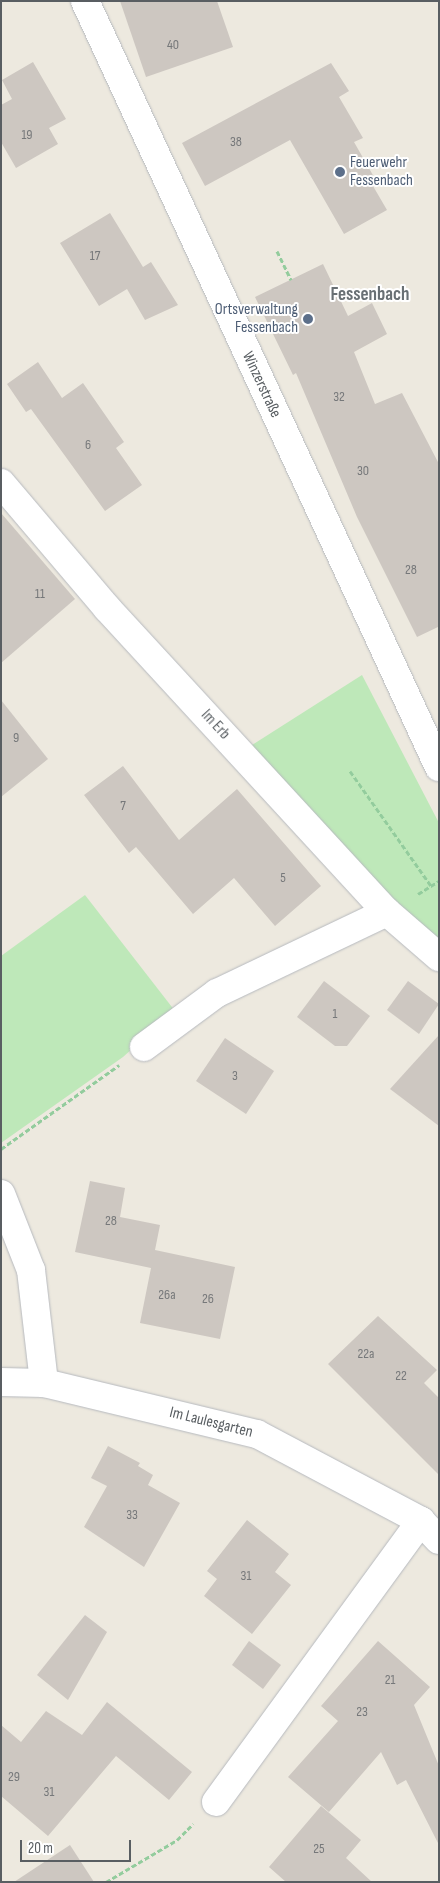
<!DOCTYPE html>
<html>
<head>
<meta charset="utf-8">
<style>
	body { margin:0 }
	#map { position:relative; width:440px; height:1883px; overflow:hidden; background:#ede9df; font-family:"Sofia Sans Condensed",sans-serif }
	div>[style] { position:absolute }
	.green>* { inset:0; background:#bee8b9 }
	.building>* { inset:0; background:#cdc7c1 }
	.path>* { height:3px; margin-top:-1.5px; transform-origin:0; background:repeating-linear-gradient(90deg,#93cc9d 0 5px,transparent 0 7.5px) }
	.roads { filter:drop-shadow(0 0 1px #b6b9be) drop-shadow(0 0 1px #b6b9be) }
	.minor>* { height:28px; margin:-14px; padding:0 14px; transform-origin:14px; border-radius:14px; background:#fff }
	.dots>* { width:14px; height:14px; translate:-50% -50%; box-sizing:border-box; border:2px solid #fff; border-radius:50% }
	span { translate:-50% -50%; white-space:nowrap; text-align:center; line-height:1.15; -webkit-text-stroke:4px #fff; paint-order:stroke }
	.number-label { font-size:14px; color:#76787a }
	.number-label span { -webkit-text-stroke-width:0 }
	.service-label { font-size:16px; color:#4e5e75 }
	.left { translate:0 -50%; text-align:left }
	.right { translate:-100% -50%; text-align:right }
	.street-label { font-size:16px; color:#595e62 }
	.quarter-label { font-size:19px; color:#697074; font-weight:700 }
	.frame { position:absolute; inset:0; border:2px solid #595e62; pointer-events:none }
	.scale { position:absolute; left:20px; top:1840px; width:111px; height:22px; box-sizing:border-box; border:2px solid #595e62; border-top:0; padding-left:6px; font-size:15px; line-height:18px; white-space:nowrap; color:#595e62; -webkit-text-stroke:4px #fff; paint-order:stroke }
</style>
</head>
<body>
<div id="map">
	<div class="green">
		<i style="clip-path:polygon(362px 675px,439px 823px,439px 941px,432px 939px,333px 842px,252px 745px)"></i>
		<i style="clip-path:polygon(85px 895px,175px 1011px,123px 1057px,1px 1143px,1px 956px)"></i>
	</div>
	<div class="building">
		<i style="clip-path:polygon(120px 1px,217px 1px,233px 47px,146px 77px)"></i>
		<i style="clip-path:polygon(33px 62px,66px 119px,49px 128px,58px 144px,16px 168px,1px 142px,1px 105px,12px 99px,2px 80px)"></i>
		<i style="clip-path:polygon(331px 63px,349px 91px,339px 97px,363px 138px,354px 142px,378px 184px,373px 186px,387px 210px,344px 234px,290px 140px,205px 186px,182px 143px)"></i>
		<i style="clip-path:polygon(110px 213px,143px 267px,151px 262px,178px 305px,145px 320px,127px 289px,99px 306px,60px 243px)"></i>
		<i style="clip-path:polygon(323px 264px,348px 316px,372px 303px,387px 334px,354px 352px,375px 404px,402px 393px,439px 464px,438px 627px,417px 637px,357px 517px,296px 373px,293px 375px,255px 297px)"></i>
		<i style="clip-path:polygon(38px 362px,62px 398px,83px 383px,124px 442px,116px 448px,142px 485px,105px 511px,31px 409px,26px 412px,7px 384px)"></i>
		<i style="clip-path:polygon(1px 513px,75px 599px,1px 663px)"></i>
		<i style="clip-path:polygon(1px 700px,48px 759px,1px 797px)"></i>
		<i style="clip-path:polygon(123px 766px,179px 840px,237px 789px,321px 886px,275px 926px,234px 878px,193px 914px,136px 847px,129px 853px,84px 795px)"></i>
		<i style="clip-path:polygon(324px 981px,370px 1016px,347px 1046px,335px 1046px,297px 1017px)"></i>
		<i style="clip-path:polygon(408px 981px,439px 1004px,419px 1034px,387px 1010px)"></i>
		<i style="clip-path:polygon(439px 1035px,439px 1126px,390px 1089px)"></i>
		<i style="clip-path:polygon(225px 1038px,274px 1071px,246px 1114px,196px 1081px)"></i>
		<i style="clip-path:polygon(90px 1181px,125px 1188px,120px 1217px,160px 1225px,155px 1250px,235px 1267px,220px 1339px,140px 1323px,151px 1268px,75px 1252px)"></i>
		<i style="clip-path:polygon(378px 1316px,437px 1370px,424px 1383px,439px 1398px,439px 1475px,328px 1364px)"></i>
		<i style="clip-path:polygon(108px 1446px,140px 1463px,138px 1466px,153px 1475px,148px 1485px,180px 1503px,144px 1567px,84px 1527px,107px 1486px,91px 1478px)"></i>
		<i style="clip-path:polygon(247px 1520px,289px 1554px,275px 1572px,291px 1585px,252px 1634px,204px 1596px,217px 1579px,207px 1571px)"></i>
		<i style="clip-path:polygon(85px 1615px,107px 1632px,68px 1700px,37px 1675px)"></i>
		<i style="clip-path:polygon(249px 1641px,281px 1665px,263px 1689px,232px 1665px)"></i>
		<i style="clip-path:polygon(378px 1641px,430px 1687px,414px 1705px,439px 1766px,439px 1845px,406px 1780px,397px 1785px,381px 1752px,329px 1812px,288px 1777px,338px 1721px,321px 1706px)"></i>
		<i style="clip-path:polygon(107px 1702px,192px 1772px,169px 1800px,116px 1756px,48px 1836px,1px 1796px,1px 1725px,21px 1742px,46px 1711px,82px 1735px)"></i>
		<i style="clip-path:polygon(321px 1806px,361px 1840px,346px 1858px,372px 1882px,286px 1882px,269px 1867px)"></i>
		<i style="clip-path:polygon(70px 1845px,94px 1882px,14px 1882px)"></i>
	</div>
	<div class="path">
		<i style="left:277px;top:251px;width:32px;rotate:64deg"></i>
		<i style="left:350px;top:771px;width:141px;rotate:54.8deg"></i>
		<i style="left:418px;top:894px;width:25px;rotate:-32deg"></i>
		<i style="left:1px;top:1149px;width:145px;rotate:-35.4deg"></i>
		<i style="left:106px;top:1882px;width:82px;rotate:-30.6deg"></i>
		<i style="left:177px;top:1840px;width:23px;rotate:-45deg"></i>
	</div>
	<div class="roads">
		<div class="minor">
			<i style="left:85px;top:1px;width:844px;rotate:65.2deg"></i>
			<i style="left:1px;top:483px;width:164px;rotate:49.7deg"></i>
			<i style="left:107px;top:608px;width:413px;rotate:47.4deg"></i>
			<i style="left:387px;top:912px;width:69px;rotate:40.9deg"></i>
			<i style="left:144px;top:1047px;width:91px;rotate:-36.5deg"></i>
			<i style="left:217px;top:993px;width:188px;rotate:-25.5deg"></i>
			<i style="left:1px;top:1194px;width:82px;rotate:68.5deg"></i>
			<i style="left:31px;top:1270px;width:114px;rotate:83.4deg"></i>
			<i style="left:1px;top:1382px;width:43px;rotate:1.3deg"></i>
			<i style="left:44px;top:1383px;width:219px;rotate:13.5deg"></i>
			<i style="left:257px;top:1434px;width:186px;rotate:27.9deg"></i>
			<i style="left:421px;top:1521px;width:26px;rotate:47deg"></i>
			<i style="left:216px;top:1802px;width:348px;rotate:-53.9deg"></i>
		</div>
	</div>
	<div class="dots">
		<i style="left:340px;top:172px;background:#5c6f8a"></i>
		<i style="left:308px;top:319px;background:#5c6f8a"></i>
	</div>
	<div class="number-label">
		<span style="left:173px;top:45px">40</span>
		<span style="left:27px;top:135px">19</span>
		<span style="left:236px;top:142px">38</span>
		<span style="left:95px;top:256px">17</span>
		<span style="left:339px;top:397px">32</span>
		<span style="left:88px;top:445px">6</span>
		<span style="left:363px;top:471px">30</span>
		<span style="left:411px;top:570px">28</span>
		<span style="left:40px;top:594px">11</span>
		<span style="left:16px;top:738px">9</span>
		<span style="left:123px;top:806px">7</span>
		<span style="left:283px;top:878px">5</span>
		<span style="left:335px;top:1014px">1</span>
		<span style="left:235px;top:1076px">3</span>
		<span style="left:111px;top:1221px">28</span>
		<span style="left:167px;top:1295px">26a</span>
		<span style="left:208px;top:1299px">26</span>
		<span style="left:366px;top:1354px">22a</span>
		<span style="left:401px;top:1376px">22</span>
		<span style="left:132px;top:1515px">33</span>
		<span style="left:246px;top:1576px">31</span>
		<span style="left:390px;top:1680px">21</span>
		<span style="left:362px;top:1712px">23</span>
		<span style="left:14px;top:1777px">29</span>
		<span style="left:49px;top:1792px">31</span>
		<span style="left:319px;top:1849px">25</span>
	</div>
	<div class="service-label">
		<span class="left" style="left:350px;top:172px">Feuerwehr<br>Fessenbach</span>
		<span class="right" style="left:298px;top:319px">Ortsverwaltung<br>Fessenbach</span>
	</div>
	<div class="street-label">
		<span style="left:261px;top:385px;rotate:65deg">Winzerstraße</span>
		<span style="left:215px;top:725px;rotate:47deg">Im Erb</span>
		<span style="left:211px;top:1423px;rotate:14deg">Im Laulesgarten</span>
	</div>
	<div class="quarter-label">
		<span style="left:370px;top:295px">Fessenbach</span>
	</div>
	<div class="frame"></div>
	<div class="scale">20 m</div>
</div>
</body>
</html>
